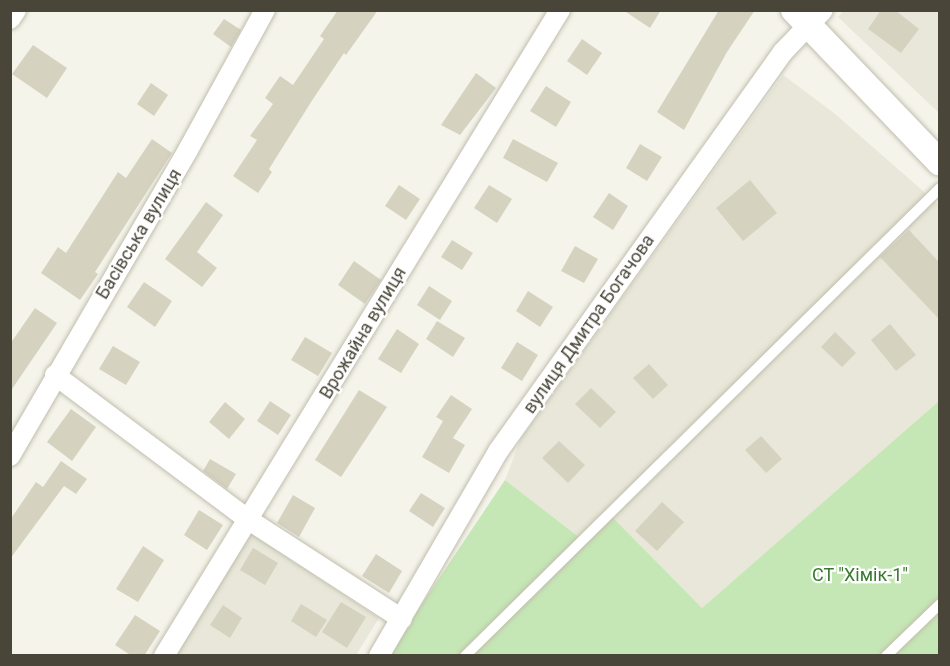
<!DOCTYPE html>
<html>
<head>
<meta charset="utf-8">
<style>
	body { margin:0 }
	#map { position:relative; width:950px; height:666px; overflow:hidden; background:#f5f4eb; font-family:Roboto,sans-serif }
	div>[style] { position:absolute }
	.residential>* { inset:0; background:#e8e7d9 }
	.green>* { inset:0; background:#c5e7b5 }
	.building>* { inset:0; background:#d6d2c0 }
	.roads { filter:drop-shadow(0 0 2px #c0bead) drop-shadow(0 0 2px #c0bead) }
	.service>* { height:10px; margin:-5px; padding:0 5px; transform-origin:5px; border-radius:5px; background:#fff }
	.minor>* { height:20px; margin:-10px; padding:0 10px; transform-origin:10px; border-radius:10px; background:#fff }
	.tertiary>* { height:26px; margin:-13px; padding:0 13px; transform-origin:13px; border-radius:13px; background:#fff }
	span { translate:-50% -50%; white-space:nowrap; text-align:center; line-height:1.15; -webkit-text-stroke:4.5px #fff; paint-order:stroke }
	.street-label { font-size:18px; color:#494639 }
	.park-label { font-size:18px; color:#387a2d }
	.frame { position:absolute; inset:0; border:12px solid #494639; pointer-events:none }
</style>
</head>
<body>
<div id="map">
	<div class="residential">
		<i style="clip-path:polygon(843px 11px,939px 11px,939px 113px,838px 17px)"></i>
		<i style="clip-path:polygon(783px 75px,834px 113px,939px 205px,939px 401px,702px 608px,611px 517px,584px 541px,505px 480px,521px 438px)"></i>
		<i style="clip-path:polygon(251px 534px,379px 618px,356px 655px,176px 656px)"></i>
	</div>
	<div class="green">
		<i style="clip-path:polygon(939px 401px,939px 655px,387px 656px,505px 480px,584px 541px,611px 516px,702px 608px)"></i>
	</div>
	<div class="building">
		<i style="clip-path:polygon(338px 10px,378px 10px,346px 55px,344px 53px,313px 99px,269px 169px,272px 172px,258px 193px,233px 176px,257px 140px,250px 136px,273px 104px,265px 98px,280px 76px,293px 85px,324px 39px,320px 36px)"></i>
		<i style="clip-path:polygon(623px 10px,661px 10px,650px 28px)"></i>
		<i style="clip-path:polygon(719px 10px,755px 10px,727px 52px,684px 130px,657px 112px)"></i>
		<i style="clip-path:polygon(881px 10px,895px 10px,919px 29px,901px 53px,868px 29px)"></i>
		<i style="clip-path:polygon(224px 19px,241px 30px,231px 47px,213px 34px)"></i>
		<i style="clip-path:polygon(582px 39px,602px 53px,587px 75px,567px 61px)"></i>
		<i style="clip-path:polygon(33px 45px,67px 68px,47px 98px,12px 74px)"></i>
		<i style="clip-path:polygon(476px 73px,496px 88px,460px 135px,441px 125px)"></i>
		<i style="clip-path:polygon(151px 83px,168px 95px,154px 116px,137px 104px)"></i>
		<i style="clip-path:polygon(546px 86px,571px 102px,556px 127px,530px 111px)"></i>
		<i style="clip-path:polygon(152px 139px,172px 153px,95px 272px,98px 274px,80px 300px,41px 273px,58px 247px,66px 253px,118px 172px,126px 178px)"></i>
		<i style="clip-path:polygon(513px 139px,558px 163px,547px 182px,503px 158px)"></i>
		<i style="clip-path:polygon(640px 144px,662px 157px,647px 181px,626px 168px)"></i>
		<i style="clip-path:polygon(750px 180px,777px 213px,743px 241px,716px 208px)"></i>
		<i style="clip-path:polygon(399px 185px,420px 199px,406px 220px,385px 206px)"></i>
		<i style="clip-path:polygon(489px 185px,512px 199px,497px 223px,474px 208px)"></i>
		<i style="clip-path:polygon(609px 193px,628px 206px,613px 230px,593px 217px)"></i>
		<i style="clip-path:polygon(206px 202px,223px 215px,197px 252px,217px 268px,202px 287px,165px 259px)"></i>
		<i style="clip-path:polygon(909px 230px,939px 262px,939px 319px,880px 257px)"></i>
		<i style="clip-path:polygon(452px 240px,473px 253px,462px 270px,441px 257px)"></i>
		<i style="clip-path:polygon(575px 246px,598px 259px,584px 283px,561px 271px)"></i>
		<i style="clip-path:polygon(354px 261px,381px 280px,365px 304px,338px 285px)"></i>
		<i style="clip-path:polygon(144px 282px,172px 301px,155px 327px,127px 307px)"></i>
		<i style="clip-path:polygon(429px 286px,452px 301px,440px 320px,417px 305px)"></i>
		<i style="clip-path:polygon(528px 291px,553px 307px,540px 327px,516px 311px)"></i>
		<i style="clip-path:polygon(35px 308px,57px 323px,10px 392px,10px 344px)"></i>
		<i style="clip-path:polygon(437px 321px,465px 338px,453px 357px,426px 339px)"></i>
		<i style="clip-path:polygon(890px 324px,916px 355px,896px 371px,871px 340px)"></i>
		<i style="clip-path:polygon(397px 329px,419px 344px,401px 373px,378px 359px)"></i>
		<i style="clip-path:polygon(835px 332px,856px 353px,842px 367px,821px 347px)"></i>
		<i style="clip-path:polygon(305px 337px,332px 353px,318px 376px,291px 360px)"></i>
		<i style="clip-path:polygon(517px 342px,538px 355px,522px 381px,501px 368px)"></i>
		<i style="clip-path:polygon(113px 346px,140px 362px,126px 385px,99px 369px)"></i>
		<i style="clip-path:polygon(649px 364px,668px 385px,653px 399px,633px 378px)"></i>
		<i style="clip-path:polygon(591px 388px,616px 412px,600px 428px,575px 404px)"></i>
		<i style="clip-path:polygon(359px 390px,387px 407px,341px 477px,315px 460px)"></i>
		<i style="clip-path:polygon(451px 395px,472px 409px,453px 438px,465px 445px,449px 473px,422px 457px,443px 421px,436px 417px)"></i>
		<i style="clip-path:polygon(270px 401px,291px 415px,278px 435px,257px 421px)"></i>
		<i style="clip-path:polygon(225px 402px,245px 419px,229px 439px,209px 422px)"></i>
		<i style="clip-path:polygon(71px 409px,96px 427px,72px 461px,47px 442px)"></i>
		<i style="clip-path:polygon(761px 436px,782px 459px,766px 473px,745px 450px)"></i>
		<i style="clip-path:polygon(559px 441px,585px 465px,568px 483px,542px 458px)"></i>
		<i style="clip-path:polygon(210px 459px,236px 474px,227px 489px,203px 471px)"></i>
		<i style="clip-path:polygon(61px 461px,87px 479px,76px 494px,64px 486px,10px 559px,10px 520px,36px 482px,43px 487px)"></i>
		<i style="clip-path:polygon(421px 493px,445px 508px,433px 527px,409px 511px)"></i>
		<i style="clip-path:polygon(293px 495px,315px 508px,299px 537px,277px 523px)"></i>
		<i style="clip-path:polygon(662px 502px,684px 522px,657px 551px,635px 531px)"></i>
		<i style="clip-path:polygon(199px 510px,223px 525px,207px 550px,184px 535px)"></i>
		<i style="clip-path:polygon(143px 546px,164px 560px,138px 602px,116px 589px)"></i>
		<i style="clip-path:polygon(253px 548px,278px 563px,265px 585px,240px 570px)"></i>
		<i style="clip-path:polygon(376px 554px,402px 571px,389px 593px,362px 576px)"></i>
		<i style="clip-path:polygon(341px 602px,366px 617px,347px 648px,322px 632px)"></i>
		<i style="clip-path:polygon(301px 604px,327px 620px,316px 637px,291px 621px)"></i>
		<i style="clip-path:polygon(223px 605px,242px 618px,230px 638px,210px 625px)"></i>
		<i style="clip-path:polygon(135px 615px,160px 631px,144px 656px,132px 656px,115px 645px)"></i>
	</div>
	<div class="roads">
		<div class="service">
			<i style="left:465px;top:656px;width:667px;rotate:-44.57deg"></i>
			<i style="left:886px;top:656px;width:75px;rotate:-43.9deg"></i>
		</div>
		<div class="minor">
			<i style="left:10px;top:19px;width:11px;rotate:-56deg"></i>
			<i style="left:55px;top:375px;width:242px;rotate:36.8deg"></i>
			<i style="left:249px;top:520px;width:182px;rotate:32.9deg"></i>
			<i style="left:10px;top:456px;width:354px;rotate:-59.8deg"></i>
			<i style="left:188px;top:150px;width:160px;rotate:-61.2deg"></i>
			<i style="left:164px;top:656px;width:758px;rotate:-58.49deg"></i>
			<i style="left:379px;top:656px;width:238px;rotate:-59.8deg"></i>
			<i style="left:499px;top:450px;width:488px;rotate:-54.5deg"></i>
			<i style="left:782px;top:53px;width:59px;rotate:-46.4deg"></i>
		</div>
		<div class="tertiary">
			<i style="left:794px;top:10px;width:211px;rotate:46.3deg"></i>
		</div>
	</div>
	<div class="street-label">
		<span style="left:139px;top:234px;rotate:-59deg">Басівська вулиця</span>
		<span style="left:589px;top:324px;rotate:-55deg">вулиця Дмитра Богачова</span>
		<span style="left:363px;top:333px;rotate:-59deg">Врожайна вулиця</span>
	</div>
	<div class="park-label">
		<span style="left:860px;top:575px">СТ "Хімік-1"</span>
	</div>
	<div class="frame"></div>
</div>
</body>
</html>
